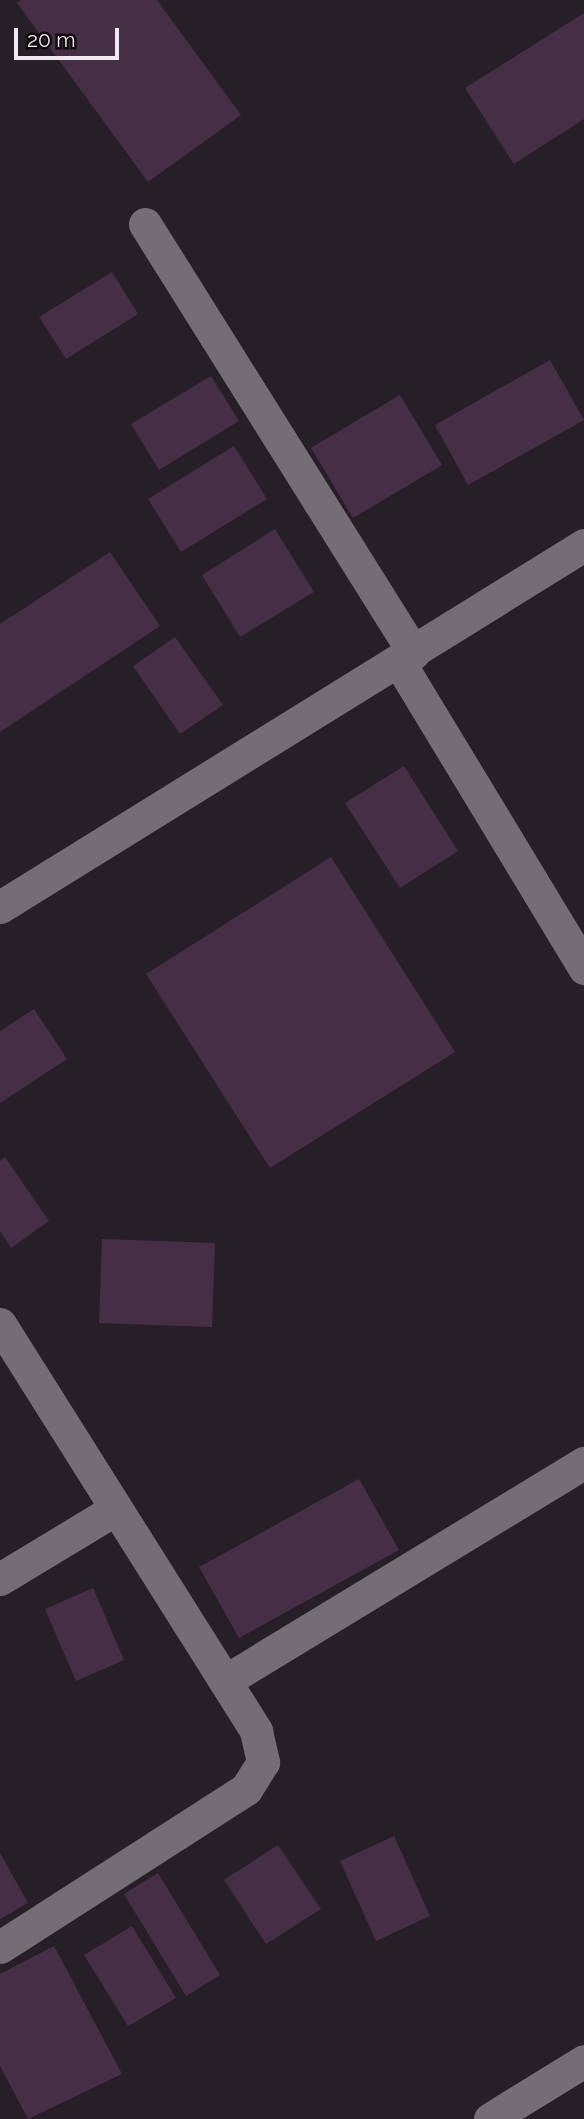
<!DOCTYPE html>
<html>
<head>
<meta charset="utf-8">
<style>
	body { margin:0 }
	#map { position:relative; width:584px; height:2119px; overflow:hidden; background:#271f27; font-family:Raleway,sans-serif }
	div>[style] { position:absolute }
	.building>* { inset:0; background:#462e47 }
	.minor>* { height:33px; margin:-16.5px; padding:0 16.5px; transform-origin:16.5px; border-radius:16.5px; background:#756d76 }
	span { translate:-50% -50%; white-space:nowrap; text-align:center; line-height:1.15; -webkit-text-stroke:7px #0e0a0e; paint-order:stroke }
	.scale { position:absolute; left:14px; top:28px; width:105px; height:32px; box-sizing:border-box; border:4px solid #eee9ee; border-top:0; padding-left:9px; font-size:21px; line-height:24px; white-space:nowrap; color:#eee9ee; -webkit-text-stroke:5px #0e0a0e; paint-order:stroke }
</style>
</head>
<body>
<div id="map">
	<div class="building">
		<i style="clip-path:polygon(21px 0,157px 0,241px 115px,148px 182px,17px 3px)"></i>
		<i style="clip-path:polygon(584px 13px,584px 119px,514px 164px,465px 88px)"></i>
		<i style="clip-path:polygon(112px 272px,138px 314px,66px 359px,39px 317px)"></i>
		<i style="clip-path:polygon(550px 360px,584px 420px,468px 485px,435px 425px)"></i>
		<i style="clip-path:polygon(211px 376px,239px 421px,159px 470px,131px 424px)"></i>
		<i style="clip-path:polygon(400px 395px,442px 465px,353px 518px,311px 448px)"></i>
		<i style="clip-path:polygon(234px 446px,267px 499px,181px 552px,148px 499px)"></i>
		<i style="clip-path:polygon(275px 529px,314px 592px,240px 637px,202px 575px)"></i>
		<i style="clip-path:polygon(110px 552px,160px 626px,0 732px,0 624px)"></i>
		<i style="clip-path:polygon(175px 637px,223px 705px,180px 734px,133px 666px)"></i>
		<i style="clip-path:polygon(404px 766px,458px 851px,400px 888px,345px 803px)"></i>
		<i style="clip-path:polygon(331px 857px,455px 1052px,270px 1168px,146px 974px)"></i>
		<i style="clip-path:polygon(34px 1009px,67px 1059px,0 1103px,0 1031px)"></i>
		<i style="clip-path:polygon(5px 1157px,49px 1221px,11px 1248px,0 1231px,0 1161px)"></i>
		<i style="clip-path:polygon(102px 1239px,215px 1243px,212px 1327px,99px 1323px)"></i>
		<i style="clip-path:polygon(359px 1479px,399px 1550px,239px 1638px,199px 1567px)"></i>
		<i style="clip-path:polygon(93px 1588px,124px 1660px,76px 1681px,45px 1609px)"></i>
		<i style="clip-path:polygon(394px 1836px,430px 1916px,376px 1941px,340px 1861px)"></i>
		<i style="clip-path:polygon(278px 1845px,321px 1909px,266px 1944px,224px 1880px)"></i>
		<i style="clip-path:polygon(0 1853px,28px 1903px,0 1919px)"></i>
		<i style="clip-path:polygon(158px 1873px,220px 1975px,186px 1996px,124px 1894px)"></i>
		<i style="clip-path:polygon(132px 1926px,176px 1998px,128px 2026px,84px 1955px)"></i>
		<i style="clip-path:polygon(54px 1946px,122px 2074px,28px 2119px,0 2066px,0 1974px)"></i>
	</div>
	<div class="minor">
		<i style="left:145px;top:224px;width:506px;rotate:57.91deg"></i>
		<i style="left:399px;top:662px;width:358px;rotate:58.8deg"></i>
		<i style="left:0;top:907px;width:687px;rotate:-31.79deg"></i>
		<i style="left:0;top:1324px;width:481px;rotate:57.8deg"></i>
		<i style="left:256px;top:1731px;width:32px;rotate:77deg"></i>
		<i style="left:263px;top:1762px;width:32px;rotate:122deg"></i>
		<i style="left:246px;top:1789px;width:292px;rotate:147.3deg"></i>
		<i style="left:0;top:1579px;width:133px;rotate:-31.2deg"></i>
		<i style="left:225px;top:1681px;width:420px;rotate:-31.3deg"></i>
		<i style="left:490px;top:2119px;width:110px;rotate:-31.7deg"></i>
	</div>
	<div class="scale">20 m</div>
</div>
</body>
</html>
